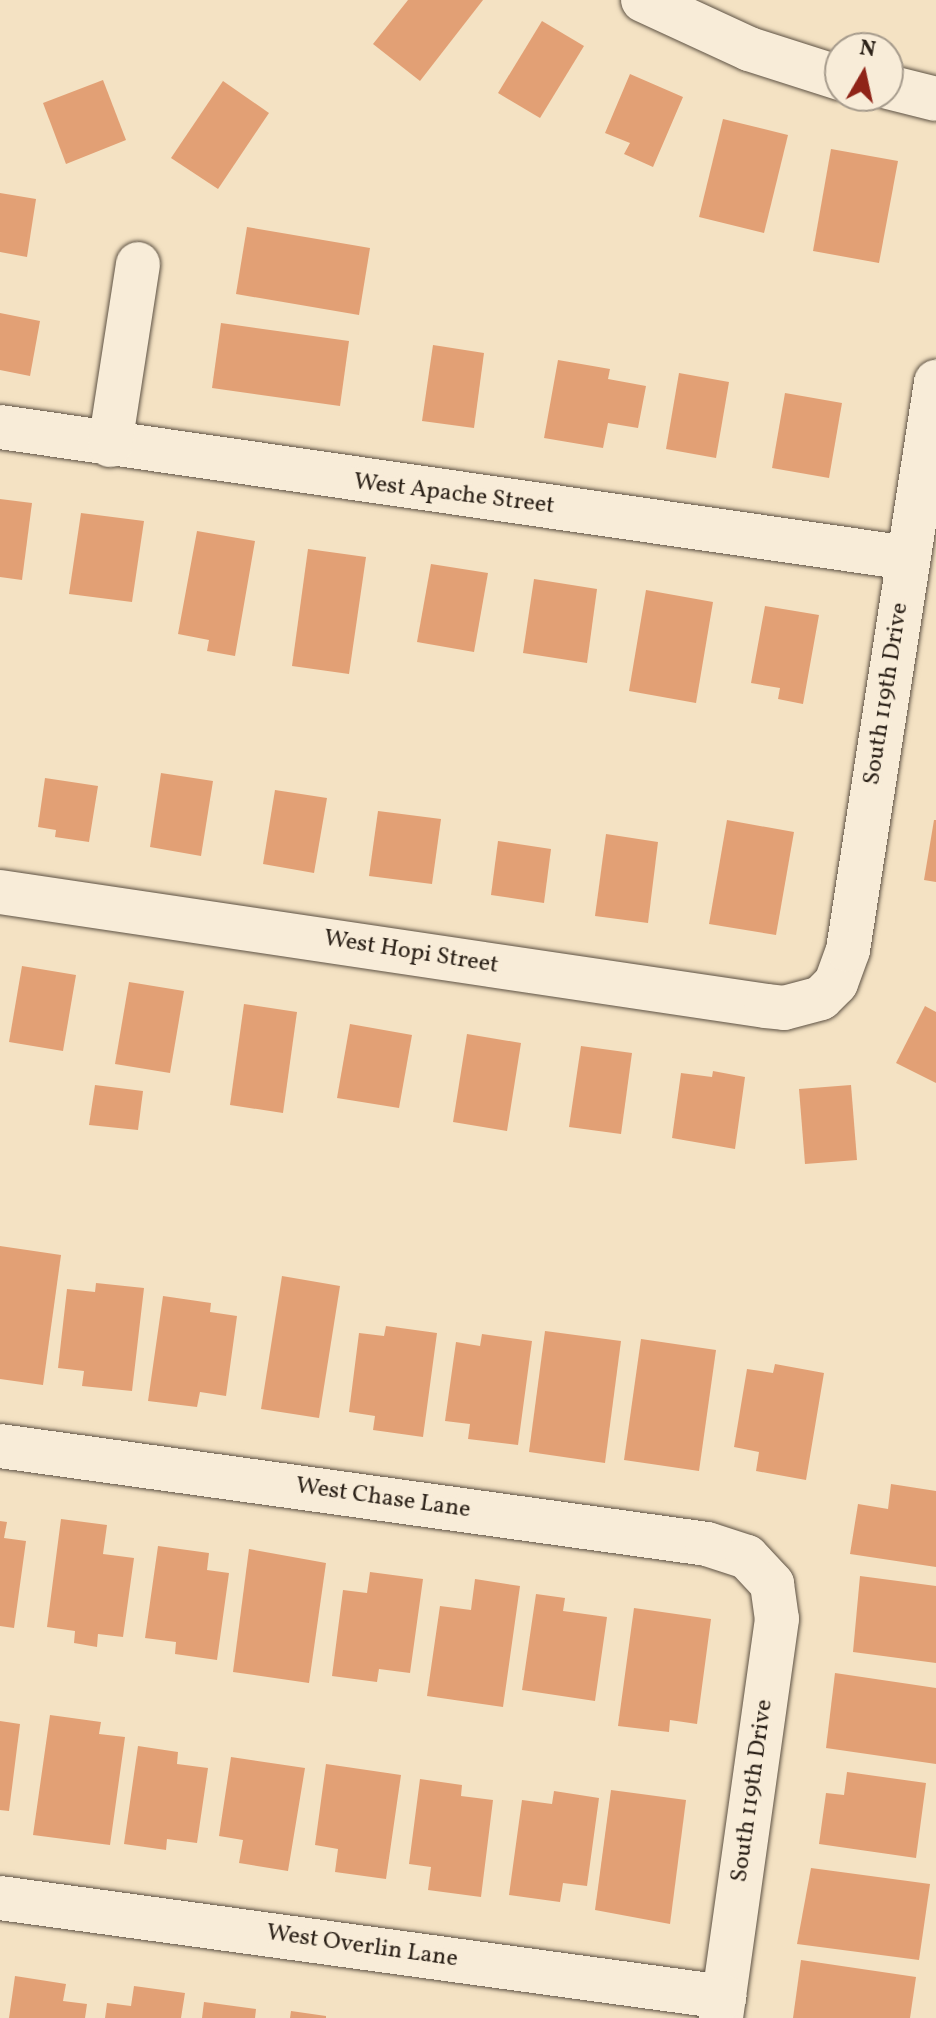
<!DOCTYPE html>
<html>
<head>
<meta charset="utf-8">
<style>
	body { margin:0 }
	#map { position:relative; width:936px; height:2018px; overflow:hidden; background:#f4e2c3; font-family:Vollkorn,serif }
	div>[style] { position:absolute }
	.building>* { inset:0; background:#e2a075 }
	.roads { filter:drop-shadow(0 0 2px #5e5244) drop-shadow(0 0 2px #5e5244) }
	.minor>* { height:44px; margin:-22px; padding:0 22px; transform-origin:22px; border-radius:22px; background:#f8ecd8 }
	span { translate:-50% -50%; white-space:nowrap; text-align:center; line-height:1.15; -webkit-text-stroke:8px #f8ecd8; paint-order:stroke }
	.street-label { font-size:24px; color:#2c2219 }
	.north { position:absolute; left:824px; top:32px; width:80px; height:80px; box-sizing:border-box; background:#f8ecd8; border:2px solid #a69b8c; border-radius:50%; rotate:9deg; font-size:22px; font-weight:700; line-height:32px; text-align:center; color:#2c2219 }
	.north::after { content:''; display:block; margin:auto; width:28px; height:36px; background:#8f2418; clip-path:polygon(50% 0,100% 100%,50% 72%,0 100%) }
</style>
</head>
<body>
<div id="map">
	<div class="building">
		<i style="clip-path:polygon(408px 0,483px 0,420px 81px,373px 44px)"></i>
		<i style="clip-path:polygon(542px 21px,584px 46px,540px 118px,498px 93px)"></i>
		<i style="clip-path:polygon(630px 74px,683px 97px,653px 167px,624px 154px,630px 143px,605px 133px)"></i>
		<i style="clip-path:polygon(103px 80px,126px 140px,66px 164px,43px 103px)"></i>
		<i style="clip-path:polygon(223px 81px,269px 113px,218px 189px,171px 158px)"></i>
		<i style="clip-path:polygon(723px 119px,788px 135px,764px 233px,699px 217px)"></i>
		<i style="clip-path:polygon(831px 149px,898px 161px,879px 263px,813px 251px)"></i>
		<i style="clip-path:polygon(0 193px,36px 199px,27px 257px,0 252px)"></i>
		<i style="clip-path:polygon(247px 227px,370px 248px,359px 315px,236px 294px)"></i>
		<i style="clip-path:polygon(0 313px,40px 321px,30px 376px,0 370px)"></i>
		<i style="clip-path:polygon(221px 323px,349px 341px,340px 406px,212px 388px)"></i>
		<i style="clip-path:polygon(433px 345px,484px 353px,474px 428px,422px 421px)"></i>
		<i style="clip-path:polygon(558px 360px,610px 369px,608px 379px,646px 386px,638px 428px,608px 423px,603px 448px,544px 438px)"></i>
		<i style="clip-path:polygon(679px 373px,729px 382px,716px 458px,666px 449px)"></i>
		<i style="clip-path:polygon(785px 393px,842px 403px,829px 478px,772px 468px)"></i>
		<i style="clip-path:polygon(0 499px,32px 503px,22px 580px,0 577px)"></i>
		<i style="clip-path:polygon(81px 513px,144px 521px,132px 602px,69px 594px)"></i>
		<i style="clip-path:polygon(197px 531px,255px 541px,235px 656px,207px 651px,209px 640px,178px 634px)"></i>
		<i style="clip-path:polygon(308px 549px,366px 557px,349px 674px,292px 666px)"></i>
		<i style="clip-path:polygon(431px 564px,488px 573px,474px 652px,417px 642px)"></i>
		<i style="clip-path:polygon(534px 579px,597px 589px,587px 663px,523px 653px)"></i>
		<i style="clip-path:polygon(646px 590px,713px 602px,696px 703px,629px 691px)"></i>
		<i style="clip-path:polygon(765px 606px,819px 615px,803px 704px,778px 699px,780px 688px,751px 683px)"></i>
		<i style="clip-path:polygon(161px 773px,213px 781px,201px 856px,150px 847px)"></i>
		<i style="clip-path:polygon(45px 778px,98px 786px,89px 842px,55px 837px,56px 830px,38px 827px)"></i>
		<i style="clip-path:polygon(275px 790px,327px 798px,314px 873px,263px 864px)"></i>
		<i style="clip-path:polygon(378px 811px,441px 819px,432px 884px,369px 876px)"></i>
		<i style="clip-path:polygon(727px 820px,794px 832px,776px 935px,709px 924px)"></i>
		<i style="clip-path:polygon(934px 820px,936px 820px,936px 882px,924px 880px)"></i>
		<i style="clip-path:polygon(606px 834px,658px 842px,648px 923px,595px 916px)"></i>
		<i style="clip-path:polygon(498px 841px,551px 849px,544px 903px,491px 895px)"></i>
		<i style="clip-path:polygon(22px 966px,76px 975px,63px 1051px,9px 1042px)"></i>
		<i style="clip-path:polygon(129px 982px,184px 991px,170px 1073px,115px 1064px)"></i>
		<i style="clip-path:polygon(244px 1004px,297px 1012px,283px 1113px,230px 1105px)"></i>
		<i style="clip-path:polygon(925px 1006px,936px 1012px,936px 1083px,896px 1063px)"></i>
		<i style="clip-path:polygon(350px 1024px,412px 1035px,399px 1108px,337px 1098px)"></i>
		<i style="clip-path:polygon(467px 1034px,521px 1043px,507px 1131px,453px 1122px)"></i>
		<i style="clip-path:polygon(581px 1046px,632px 1053px,621px 1134px,569px 1127px)"></i>
		<i style="clip-path:polygon(713px 1071px,745px 1077px,735px 1149px,672px 1138px,681px 1073px,712px 1077px)"></i>
		<i style="clip-path:polygon(95px 1085px,143px 1091px,138px 1130px,89px 1125px)"></i>
		<i style="clip-path:polygon(851px 1085px,857px 1160px,805px 1164px,799px 1089px)"></i>
		<i style="clip-path:polygon(0 1246px,61px 1255px,43px 1385px,0 1379px)"></i>
		<i style="clip-path:polygon(282px 1276px,340px 1286px,319px 1418px,261px 1409px)"></i>
		<i style="clip-path:polygon(96px 1283px,144px 1288px,132px 1391px,82px 1386px,84px 1371px,58px 1368px,67px 1289px,95px 1292px)"></i>
		<i style="clip-path:polygon(163px 1296px,211px 1303px,210px 1312px,237px 1316px,226px 1396px,200px 1392px,197px 1407px,148px 1401px)"></i>
		<i style="clip-path:polygon(386px 1326px,437px 1333px,423px 1437px,373px 1430px,375px 1416px,349px 1412px,359px 1333px,384px 1336px)"></i>
		<i style="clip-path:polygon(545px 1331px,621px 1341px,605px 1463px,529px 1452px)"></i>
		<i style="clip-path:polygon(482px 1334px,532px 1341px,518px 1445px,468px 1439px,470px 1424px,445px 1421px,456px 1342px,480px 1346px)"></i>
		<i style="clip-path:polygon(641px 1339px,716px 1350px,699px 1471px,624px 1460px)"></i>
		<i style="clip-path:polygon(775px 1364px,824px 1373px,806px 1480px,756px 1471px,759px 1452px,734px 1447px,747px 1369px,773px 1373px)"></i>
		<i style="clip-path:polygon(891px 1484px,936px 1491px,936px 1567px,850px 1554px,858px 1504px,888px 1509px)"></i>
		<i style="clip-path:polygon(61px 1519px,107px 1525px,103px 1554px,134px 1558px,123px 1637px,98px 1634px,97px 1647px,74px 1643px,75px 1631px,47px 1627px)"></i>
		<i style="clip-path:polygon(0 1521px,7px 1522px,4px 1538px,26px 1541px,14px 1628px,0 1626px)"></i>
		<i style="clip-path:polygon(158px 1546px,209px 1553px,207px 1570px,229px 1573px,217px 1660px,175px 1654px,176px 1642px,145px 1638px)"></i>
		<i style="clip-path:polygon(249px 1549px,326px 1563px,309px 1683px,233px 1672px)"></i>
		<i style="clip-path:polygon(370px 1572px,423px 1579px,410px 1673px,379px 1669px,377px 1682px,332px 1676px,343px 1590px,367px 1593px)"></i>
		<i style="clip-path:polygon(860px 1576px,936px 1586px,936px 1663px,853px 1652px)"></i>
		<i style="clip-path:polygon(475px 1579px,520px 1586px,503px 1707px,427px 1696px,440px 1606px,471px 1610px)"></i>
		<i style="clip-path:polygon(536px 1594px,565px 1598px,563px 1611px,607px 1617px,595px 1701px,522px 1690px)"></i>
		<i style="clip-path:polygon(634px 1608px,711px 1619px,697px 1724px,670px 1720px,669px 1732px,618px 1726px)"></i>
		<i style="clip-path:polygon(835px 1673px,936px 1688px,936px 1764px,826px 1748px)"></i>
		<i style="clip-path:polygon(50px 1715px,101px 1722px,99px 1734px,125px 1737px,110px 1845px,33px 1835px)"></i>
		<i style="clip-path:polygon(0 1721px,20px 1724px,9px 1811px,0 1810px)"></i>
		<i style="clip-path:polygon(138px 1746px,178px 1752px,177px 1764px,208px 1768px,197px 1843px,167px 1839px,166px 1850px,124px 1844px)"></i>
		<i style="clip-path:polygon(231px 1757px,305px 1768px,288px 1871px,239px 1863px,243px 1840px,219px 1836px)"></i>
		<i style="clip-path:polygon(326px 1764px,401px 1775px,386px 1879px,335px 1872px,338px 1849px,315px 1845px)"></i>
		<i style="clip-path:polygon(847px 1772px,926px 1783px,916px 1858px,819px 1844px,826px 1793px,844px 1795px)"></i>
		<i style="clip-path:polygon(420px 1779px,462px 1785px,461px 1796px,493px 1800px,481px 1897px,428px 1890px,431px 1867px,409px 1864px)"></i>
		<i style="clip-path:polygon(611px 1790px,686px 1800px,670px 1924px,595px 1910px)"></i>
		<i style="clip-path:polygon(554px 1791px,599px 1798px,587px 1886px,563px 1883px,560px 1902px,509px 1895px,522px 1800px,552px 1804px)"></i>
		<i style="clip-path:polygon(811px 1868px,930px 1884px,919px 1960px,797px 1944px)"></i>
		<i style="clip-path:polygon(801px 1960px,916px 1977px,910px 2018px,793px 2018px)"></i>
		<i style="clip-path:polygon(15px 1976px,66px 1984px,63px 2001px,87px 2004px,85px 2018px,9px 2018px)"></i>
		<i style="clip-path:polygon(134px 1986px,185px 1993px,181px 2018px,105px 2018px,107px 2003px,131px 2006px)"></i>
		<i style="clip-path:polygon(204px 2002px,256px 2009px,255px 2018px,202px 2018px)"></i>
		<i style="clip-path:polygon(291px 2011px,326px 2016px,326px 2018px,290px 2018px)"></i>
	</div>
	<div class="roads">
		<div class="minor">
			<i style="left:643px;top:0;width:117px;rotate:24.8deg"></i>
			<i style="left:749px;top:49px;width:96px;rotate:17.7deg"></i>
			<i style="left:888px;top:87px;width:49px;rotate:14deg"></i>
			<i style="left:0;top:427px;width:917px;rotate:8.21deg"></i>
			<i style="left:110px;top:445px;width:183px;rotate:-81.2deg"></i>
			<i style="left:0;top:892px;width:774px;rotate:8.46deg"></i>
			<i style="left:766px;top:1006px;width:18px;rotate:6deg"></i>
			<i style="left:784px;top:1008px;width:38px;rotate:-15deg"></i>
			<i style="left:821px;top:998px;width:21px;rotate:-45deg"></i>
			<i style="left:836px;top:983px;width:35px;rotate:-70deg"></i>
			<i style="left:848px;top:950px;width:575px;rotate:-81.19deg"></i>
			<i style="left:0;top:1446px;width:714px;rotate:7.89deg"></i>
			<i style="left:707px;top:1544px;width:42px;rotate:18deg"></i>
			<i style="left:747px;top:1557px;width:37px;rotate:47deg"></i>
			<i style="left:772px;top:1584px;width:35px;rotate:82deg"></i>
			<i style="left:777px;top:1619px;width:403px;rotate:98deg"></i>
			<i style="left:0;top:1898px;width:731px;rotate:7.79deg"></i>
		</div>
	</div>
	<div class="street-label">
		<span style="left:454px;top:495px;rotate:7deg">West Apache Street</span>
		<span style="left:887px;top:694px;rotate:-81deg">South 119th Drive</span>
		<span style="left:411px;top:953px;rotate:9deg">West Hopi Street</span>
		<span style="left:383px;top:1499px;rotate:8deg">West Chase Lane</span>
		<span style="left:753px;top:1791px;rotate:-82deg">South 119th Drive</span>
		<span style="left:362px;top:1947px;rotate:8deg">West Overlin Lane</span>
	</div>
	<div class="north">N</div>
</div>
</body>
</html>
